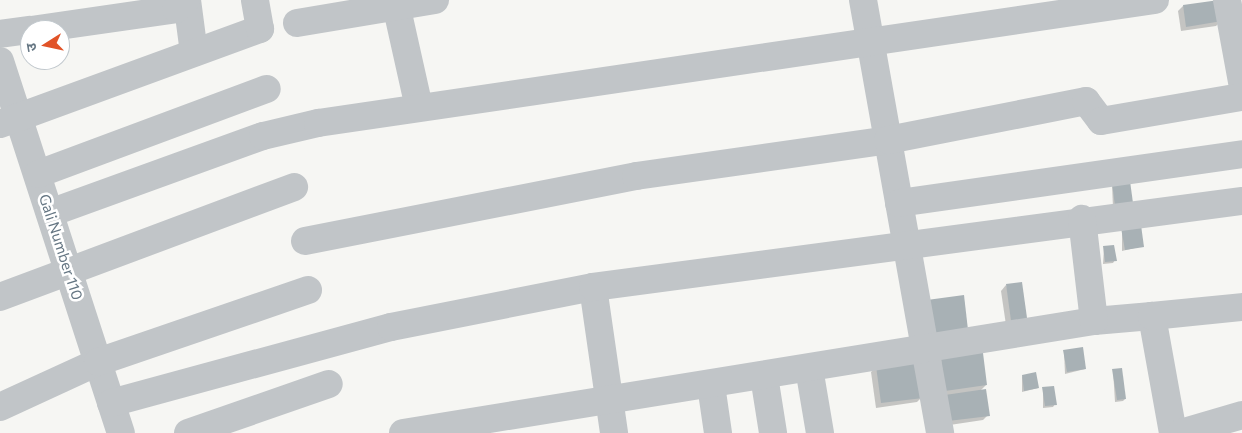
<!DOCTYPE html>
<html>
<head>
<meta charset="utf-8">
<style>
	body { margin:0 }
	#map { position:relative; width:1242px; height:433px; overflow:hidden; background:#f6f6f3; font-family:Commissioner,"Noto Sans Devanagari",sans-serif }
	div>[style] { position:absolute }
	.shadow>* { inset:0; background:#0003 }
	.building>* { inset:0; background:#a8b1b5 }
	.minor>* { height:28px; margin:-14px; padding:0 14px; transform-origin:14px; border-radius:14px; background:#c1c5c8 }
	span { translate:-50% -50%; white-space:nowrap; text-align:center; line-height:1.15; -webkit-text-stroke:5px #fff; paint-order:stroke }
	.street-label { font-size:15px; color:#657683 }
	.north { position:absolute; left:20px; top:20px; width:50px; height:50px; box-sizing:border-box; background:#fff; border:1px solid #c1c8cd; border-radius:50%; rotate:260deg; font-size:14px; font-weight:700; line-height:20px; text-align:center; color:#657683 }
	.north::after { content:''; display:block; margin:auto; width:18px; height:22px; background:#e15328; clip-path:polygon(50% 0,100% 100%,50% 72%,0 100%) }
</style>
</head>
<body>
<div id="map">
	<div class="shadow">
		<i style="clip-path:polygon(1183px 6px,1221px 21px,1216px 26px,1181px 31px,1178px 11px)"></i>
		<i style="clip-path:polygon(1112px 185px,1130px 205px,1113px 208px)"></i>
		<i style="clip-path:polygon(1122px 229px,1143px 246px,1122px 251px)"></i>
		<i style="clip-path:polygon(1104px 248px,1115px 260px,1113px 263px,1103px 264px)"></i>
		<i style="clip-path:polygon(1006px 285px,1027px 325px,1007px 332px,1001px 291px)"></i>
		<i style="clip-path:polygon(1064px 351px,1085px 369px,1065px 374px)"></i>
		<i style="clip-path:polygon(940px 352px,986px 385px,979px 392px,988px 415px,983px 420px,943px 426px)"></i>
		<i style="clip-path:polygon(877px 367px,922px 397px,917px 402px,876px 408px,871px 372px)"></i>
		<i style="clip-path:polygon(1113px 370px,1125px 399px,1123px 401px,1115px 402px)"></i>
		<i style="clip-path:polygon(1022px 376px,1038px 388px,1022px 392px)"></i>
		<i style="clip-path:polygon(1043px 388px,1055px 404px,1053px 407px,1043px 408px)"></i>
	</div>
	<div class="building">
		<i style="clip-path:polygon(1219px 0,1222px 21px,1186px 27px,1183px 5px)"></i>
		<i style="clip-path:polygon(1130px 181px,1133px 203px,1115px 206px,1112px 183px)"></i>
		<i style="clip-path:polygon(1141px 225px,1144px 247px,1125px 250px,1121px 228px)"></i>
		<i style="clip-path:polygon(1114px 245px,1117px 261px,1105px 262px,1103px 246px)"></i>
		<i style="clip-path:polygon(1022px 282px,1028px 325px,1012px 328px,1006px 284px)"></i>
		<i style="clip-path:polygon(964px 295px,968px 330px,932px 335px,927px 300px)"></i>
		<i style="clip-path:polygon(982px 345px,987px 385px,945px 391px,940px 351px)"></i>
		<i style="clip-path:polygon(1083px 347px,1086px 369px,1067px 372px,1063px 350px)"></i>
		<i style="clip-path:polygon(918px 360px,923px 398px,881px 403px,876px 366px)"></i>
		<i style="clip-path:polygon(1122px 368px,1126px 399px,1117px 400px,1112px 369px)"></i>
		<i style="clip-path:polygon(1036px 372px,1039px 388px,1024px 391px,1022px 375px)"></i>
		<i style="clip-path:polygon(1054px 386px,1057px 405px,1045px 406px,1042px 387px)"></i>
		<i style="clip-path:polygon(986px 389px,990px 416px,948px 421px,945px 395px)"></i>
	</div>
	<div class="minor">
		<i style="left:187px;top:0;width:53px;rotate:82.5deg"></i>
		<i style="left:395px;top:0;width:110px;rotate:77.4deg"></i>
		<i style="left:863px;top:0;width:440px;rotate:79.9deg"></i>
		<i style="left:1227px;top:0;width:83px;rotate:79.6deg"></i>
		<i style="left:297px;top:23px;width:140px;rotate:-9.5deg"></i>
		<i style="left:31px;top:30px;width:147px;rotate:-8.2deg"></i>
		<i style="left:176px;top:9px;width:13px;rotate:-42deg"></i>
		<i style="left:0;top:34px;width:30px;rotate:-8deg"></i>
		<i style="left:0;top:61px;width:391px;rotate:72deg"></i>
		<i style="left:0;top:124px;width:277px;rotate:-20.1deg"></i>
		<i style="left:260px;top:29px;width:29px;rotate:-100deg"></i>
		<i style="left:38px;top:174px;width:244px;rotate:-20.4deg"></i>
		<i style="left:899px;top:203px;width:346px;rotate:-8.1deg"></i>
		<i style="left:50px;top:213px;width:226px;rotate:-19.9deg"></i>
		<i style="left:263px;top:136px;width:57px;rotate:-13.3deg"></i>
		<i style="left:318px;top:123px;width:846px;rotate:-8.36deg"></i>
		<i style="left:305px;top:241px;width:337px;rotate:-11.1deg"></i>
		<i style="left:636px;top:176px;width:255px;rotate:-8.1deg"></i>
		<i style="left:888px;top:140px;width:202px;rotate:-11.1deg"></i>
		<i style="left:1086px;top:101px;width:25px;rotate:53deg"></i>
		<i style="left:1101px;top:121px;width:143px;rotate:-9.7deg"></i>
		<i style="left:593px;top:287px;width:148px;rotate:81.8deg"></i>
		<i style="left:0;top:297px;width:314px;rotate:-20.5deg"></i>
		<i style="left:1094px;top:321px;width:58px;rotate:-4.9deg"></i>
		<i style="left:809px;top:368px;width:66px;rotate:80.4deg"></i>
		<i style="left:764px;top:376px;width:58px;rotate:81deg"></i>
		<i style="left:711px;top:385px;width:49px;rotate:81.7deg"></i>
		<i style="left:111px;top:403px;width:290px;rotate:-15.2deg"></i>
		<i style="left:391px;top:327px;width:206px;rotate:-11.2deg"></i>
		<i style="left:593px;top:287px;width:655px;rotate:-7.55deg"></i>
		<i style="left:0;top:407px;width:108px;rotate:-24.7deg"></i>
		<i style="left:98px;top:362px;width:222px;rotate:-18.9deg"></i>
		<i style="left:188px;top:433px;width:149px;rotate:-19.2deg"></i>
		<i style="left:403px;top:433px;width:700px;rotate:-9.21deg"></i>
		<i style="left:1094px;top:321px;width:103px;rotate:-96.7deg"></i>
		<i style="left:1173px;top:433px;width:119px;rotate:-100.2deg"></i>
		<i style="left:1152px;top:316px;width:90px;rotate:-5.7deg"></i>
		<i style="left:1181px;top:433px;width:64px;rotate:-16.4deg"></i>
	</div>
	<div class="street-label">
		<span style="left:61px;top:247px;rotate:72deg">Gali Number 110</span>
	</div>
	<div class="north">उ</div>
</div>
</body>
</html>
